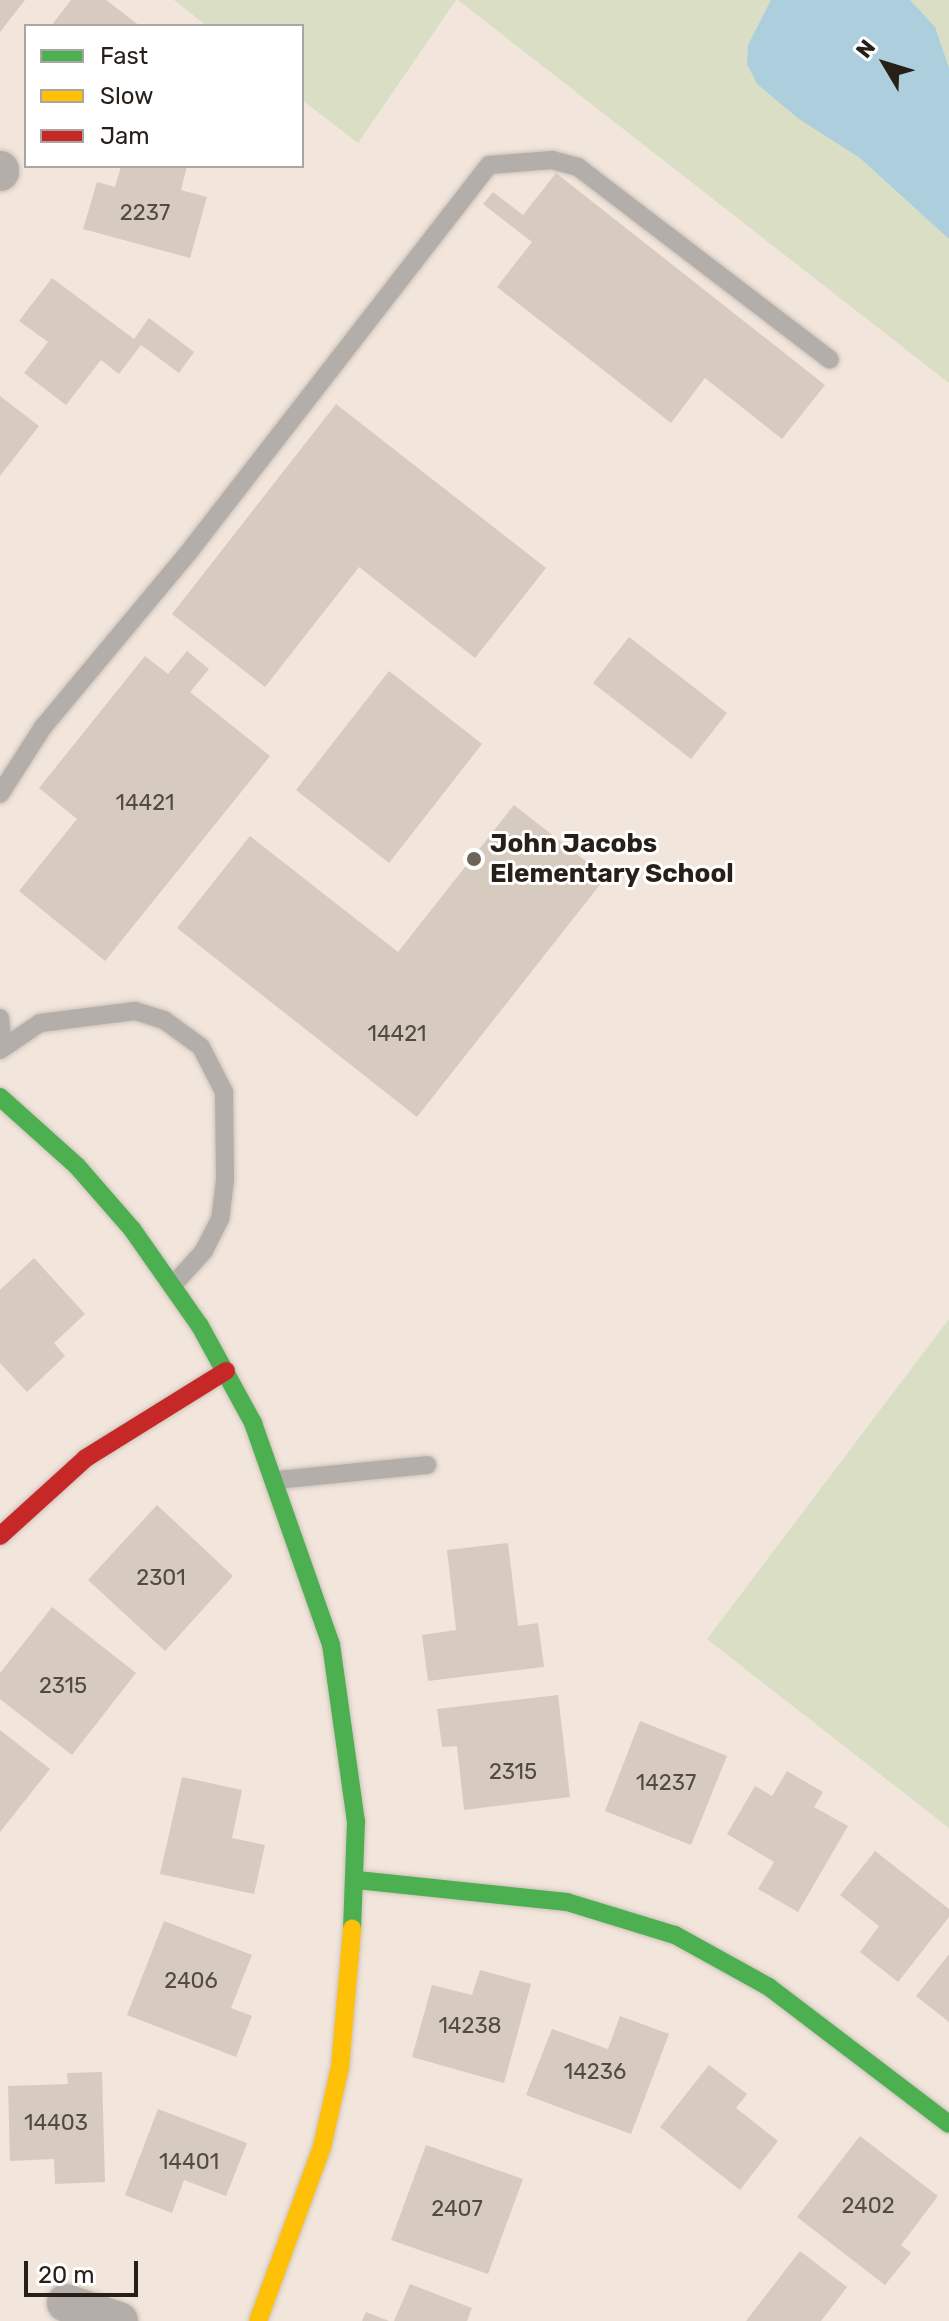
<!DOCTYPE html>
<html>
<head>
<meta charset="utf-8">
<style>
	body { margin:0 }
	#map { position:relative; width:949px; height:2321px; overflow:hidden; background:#f2e5db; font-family:Rubik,sans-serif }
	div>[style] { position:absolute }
	.green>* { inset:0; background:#d9dec4 }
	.water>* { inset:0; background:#adcfdd }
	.building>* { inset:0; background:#d6cbbe }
	.roads { filter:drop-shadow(0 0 2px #ccc2ba) drop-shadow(0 0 2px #ccc2ba) }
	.lane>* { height:18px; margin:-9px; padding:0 9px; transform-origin:9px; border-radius:9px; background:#b3aea9 }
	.street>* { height:38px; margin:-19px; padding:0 19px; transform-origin:19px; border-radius:19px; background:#b3aea9 }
	.fast>* { height:18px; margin:-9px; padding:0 9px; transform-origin:9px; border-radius:9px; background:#4caf50 }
	.slow>* { height:18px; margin:-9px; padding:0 9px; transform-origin:9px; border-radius:9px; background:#ffc107 }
	.jam>* { height:18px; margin:-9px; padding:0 9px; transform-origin:9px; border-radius:9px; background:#c62828 }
	.dots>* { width:22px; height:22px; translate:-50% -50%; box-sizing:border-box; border:4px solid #fff; border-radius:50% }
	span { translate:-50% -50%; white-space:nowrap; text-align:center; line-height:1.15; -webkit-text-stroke:6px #fff; paint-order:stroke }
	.number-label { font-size:22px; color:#534a42 }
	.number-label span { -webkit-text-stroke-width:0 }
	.poi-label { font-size:26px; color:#271f18; font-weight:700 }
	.left { translate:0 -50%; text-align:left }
	.legend { position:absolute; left:24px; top:24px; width:280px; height:144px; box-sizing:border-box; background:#fff; border:2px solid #a9a5a3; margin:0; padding:10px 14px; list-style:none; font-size:24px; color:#271f18 }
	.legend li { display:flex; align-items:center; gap:16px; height:40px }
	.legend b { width:40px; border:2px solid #a9a5a3 }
	.north { position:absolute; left:845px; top:24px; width:80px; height:80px; -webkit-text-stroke:6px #fff; paint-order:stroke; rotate:308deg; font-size:22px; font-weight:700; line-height:32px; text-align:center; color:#271f18 }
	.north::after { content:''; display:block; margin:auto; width:28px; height:36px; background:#271f18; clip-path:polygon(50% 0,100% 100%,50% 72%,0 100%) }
	.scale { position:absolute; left:24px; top:2261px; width:114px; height:36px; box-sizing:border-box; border:4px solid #271f18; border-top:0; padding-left:10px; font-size:24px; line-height:28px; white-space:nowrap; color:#271f18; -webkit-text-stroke:6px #fff; paint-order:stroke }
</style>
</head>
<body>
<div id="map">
	<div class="green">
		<i style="clip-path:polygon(174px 0,456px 0,358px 143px,302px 100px,302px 26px,207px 26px)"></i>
		<i style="clip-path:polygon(458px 0,949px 0,949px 383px)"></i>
		<i style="clip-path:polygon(949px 1319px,949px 1828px,707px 1639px)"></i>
	</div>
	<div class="water">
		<i style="clip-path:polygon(771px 0,910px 0,935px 27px,949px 68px,949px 239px,860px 158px,799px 119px,757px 84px,747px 64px,748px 45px)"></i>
	</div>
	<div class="building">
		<i style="clip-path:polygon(0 0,25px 0,0 32px)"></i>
		<i style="clip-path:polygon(71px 0,106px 0,140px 26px,51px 26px)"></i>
		<i style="clip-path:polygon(121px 166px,187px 166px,181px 190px,207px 197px,190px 258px,83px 229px,97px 182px,115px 187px)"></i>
		<i style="clip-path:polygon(556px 173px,825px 385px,782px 439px,705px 378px,671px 423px,497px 287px,532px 242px,483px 204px,493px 192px,523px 215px)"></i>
		<i style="clip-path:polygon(52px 278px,134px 339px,149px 318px,194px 352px,179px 373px,141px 345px,119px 374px,101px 360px,66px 405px,24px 373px,48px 342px,19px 321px)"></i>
		<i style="clip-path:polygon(0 396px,39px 426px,0 476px)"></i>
		<i style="clip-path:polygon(336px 404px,546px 568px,475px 658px,359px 567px,265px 687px,172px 614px)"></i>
		<i style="clip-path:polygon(629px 637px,727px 713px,691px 759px,593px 683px)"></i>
		<i style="clip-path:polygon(187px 651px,209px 669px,190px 692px,270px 756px,105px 961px,19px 891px,77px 819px,39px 788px,145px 656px,168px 674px)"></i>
		<i style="clip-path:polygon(389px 671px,482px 744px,389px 863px,296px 790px)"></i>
		<i style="clip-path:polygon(514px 805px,606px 877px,417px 1117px,177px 928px,250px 836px,398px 952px)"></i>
		<i style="clip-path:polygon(34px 1258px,85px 1314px,54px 1343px,65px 1356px,27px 1392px,0 1363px,0 1290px)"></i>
		<i style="clip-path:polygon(157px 1505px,233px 1576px,165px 1651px,88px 1580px)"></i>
		<i style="clip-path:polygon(508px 1543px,518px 1626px,538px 1623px,544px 1667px,428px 1681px,422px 1635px,456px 1630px,447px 1550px)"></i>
		<i style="clip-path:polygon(52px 1607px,136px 1673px,72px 1755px,0 1699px,0 1673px)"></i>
		<i style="clip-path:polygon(558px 1695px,570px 1797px,464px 1810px,457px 1746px,442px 1747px,437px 1709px)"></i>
		<i style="clip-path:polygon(640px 1721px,727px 1756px,691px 1845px,605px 1811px)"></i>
		<i style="clip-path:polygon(0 1730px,50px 1769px,0 1832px)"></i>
		<i style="clip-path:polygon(787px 1771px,823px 1792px,814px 1807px,848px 1826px,798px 1912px,758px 1889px,774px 1862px,727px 1834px,755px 1786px,772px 1796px)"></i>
		<i style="clip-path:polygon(182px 1777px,242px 1790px,232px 1838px,265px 1845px,254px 1894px,160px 1874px)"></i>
		<i style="clip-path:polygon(875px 1851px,949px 1909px,949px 1917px,898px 1982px,860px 1952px,879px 1926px,840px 1895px)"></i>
		<i style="clip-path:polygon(164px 1921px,252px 1955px,231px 2008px,252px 2016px,236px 2057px,127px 2015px)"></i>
		<i style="clip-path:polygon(949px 1954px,949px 2022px,916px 1996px)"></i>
		<i style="clip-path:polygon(480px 1970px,531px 1984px,504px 2083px,412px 2057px,432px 1985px,472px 1995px)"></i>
		<i style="clip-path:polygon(620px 2016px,669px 2034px,631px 2134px,526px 2095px,552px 2029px,608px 2049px)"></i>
		<i style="clip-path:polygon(709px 2065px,747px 2094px,736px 2108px,778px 2141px,740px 2190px,660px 2127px)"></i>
		<i style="clip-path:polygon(102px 2072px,105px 2182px,55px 2184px,54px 2159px,10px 2161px,8px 2086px,68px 2084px,67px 2073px)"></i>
		<i style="clip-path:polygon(158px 2109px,247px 2143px,226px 2196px,184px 2180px,172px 2213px,125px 2195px)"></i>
		<i style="clip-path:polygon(860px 2136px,938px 2196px,901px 2245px,911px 2253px,885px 2285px,797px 2217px)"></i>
		<i style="clip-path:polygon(426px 2145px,523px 2179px,488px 2274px,391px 2240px)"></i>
		<i style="clip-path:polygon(800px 2251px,847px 2287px,821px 2321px,746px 2321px)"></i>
		<i style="clip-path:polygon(410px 2284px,472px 2308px,467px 2321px,394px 2321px)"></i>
		<i style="clip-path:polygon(366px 2312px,389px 2321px,362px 2321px)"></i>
	</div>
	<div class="roads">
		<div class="lane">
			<i style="left:0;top:794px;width:80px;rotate:-57.3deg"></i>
			<i style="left:43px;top:727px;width:226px;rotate:-50.2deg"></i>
			<i style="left:188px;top:553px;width:491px;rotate:-52.2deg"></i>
			<i style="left:489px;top:165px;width:63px;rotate:-4.5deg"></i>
			<i style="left:552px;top:160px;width:27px;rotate:15deg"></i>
			<i style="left:578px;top:167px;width:317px;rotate:37.4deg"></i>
			<i style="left:0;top:1018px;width:28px;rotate:84deg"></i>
			<i style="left:0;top:1050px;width:48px;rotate:-34deg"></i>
			<i style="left:40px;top:1023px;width:96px;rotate:-7.2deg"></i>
			<i style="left:135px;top:1011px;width:30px;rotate:17deg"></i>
			<i style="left:164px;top:1020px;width:46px;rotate:36.1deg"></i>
			<i style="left:201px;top:1047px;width:51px;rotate:62.9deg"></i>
			<i style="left:224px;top:1092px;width:88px;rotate:89.3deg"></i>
			<i style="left:225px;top:1180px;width:39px;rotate:97deg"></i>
			<i style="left:220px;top:1219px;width:36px;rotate:117deg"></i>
			<i style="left:204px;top:1251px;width:46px;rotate:132.4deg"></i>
			<i style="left:277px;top:1480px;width:151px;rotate:-5.7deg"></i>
		</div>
		<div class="street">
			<i style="left:0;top:170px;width:2px;rotate:90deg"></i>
			<i style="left:66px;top:2303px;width:56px;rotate:18.8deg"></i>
		</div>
		<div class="fast">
			<i style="left:0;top:1097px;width:103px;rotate:41.9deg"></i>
			<i style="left:77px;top:1166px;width:84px;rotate:48.9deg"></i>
			<i style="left:132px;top:1229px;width:118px;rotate:55deg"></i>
			<i style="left:200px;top:1326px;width:111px;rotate:61.3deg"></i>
			<i style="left:253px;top:1423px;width:234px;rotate:70.6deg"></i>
			<i style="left:331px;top:1644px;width:179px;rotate:82deg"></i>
			<i style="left:356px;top:1821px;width:108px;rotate:92.1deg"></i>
			<i style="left:357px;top:1880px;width:211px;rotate:6deg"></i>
			<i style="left:567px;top:1902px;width:113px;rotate:17deg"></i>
			<i style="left:675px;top:1935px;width:107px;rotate:29deg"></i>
			<i style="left:769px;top:1987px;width:226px;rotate:37.3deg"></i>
		</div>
		<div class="slow">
			<i style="left:258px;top:2321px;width:185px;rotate:-69.8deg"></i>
			<i style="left:322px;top:2147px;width:82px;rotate:-77.3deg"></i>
			<i style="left:340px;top:2067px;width:139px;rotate:-85deg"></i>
		</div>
		<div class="jam">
			<i style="left:0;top:1536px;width:116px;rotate:-42.2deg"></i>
			<i style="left:86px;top:1458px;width:165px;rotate:-31.9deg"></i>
		</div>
	</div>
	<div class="dots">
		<i style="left:474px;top:859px;background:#6e645c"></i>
	</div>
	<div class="number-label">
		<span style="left:145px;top:213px">2237</span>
		<span style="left:145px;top:803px">14421</span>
		<span style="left:397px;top:1034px">14421</span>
		<span style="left:161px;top:1578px">2301</span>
		<span style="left:63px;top:1686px">2315</span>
		<span style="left:513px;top:1772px">2315</span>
		<span style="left:666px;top:1783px">14237</span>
		<span style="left:191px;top:1981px">2406</span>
		<span style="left:470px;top:2026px">14238</span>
		<span style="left:595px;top:2072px">14236</span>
		<span style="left:56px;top:2123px">14403</span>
		<span style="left:189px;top:2162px">14401</span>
		<span style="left:868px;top:2206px">2402</span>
		<span style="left:457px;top:2209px">2407</span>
	</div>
	<div class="poi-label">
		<span class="left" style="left:490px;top:859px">John Jacobs<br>Elementary School</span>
	</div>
	<ul class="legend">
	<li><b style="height:10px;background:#4caf50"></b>Fast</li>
	<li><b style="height:10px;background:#ffc107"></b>Slow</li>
	<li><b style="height:10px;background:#c62828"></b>Jam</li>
	</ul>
	<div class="north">N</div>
	<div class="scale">20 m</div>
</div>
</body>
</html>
